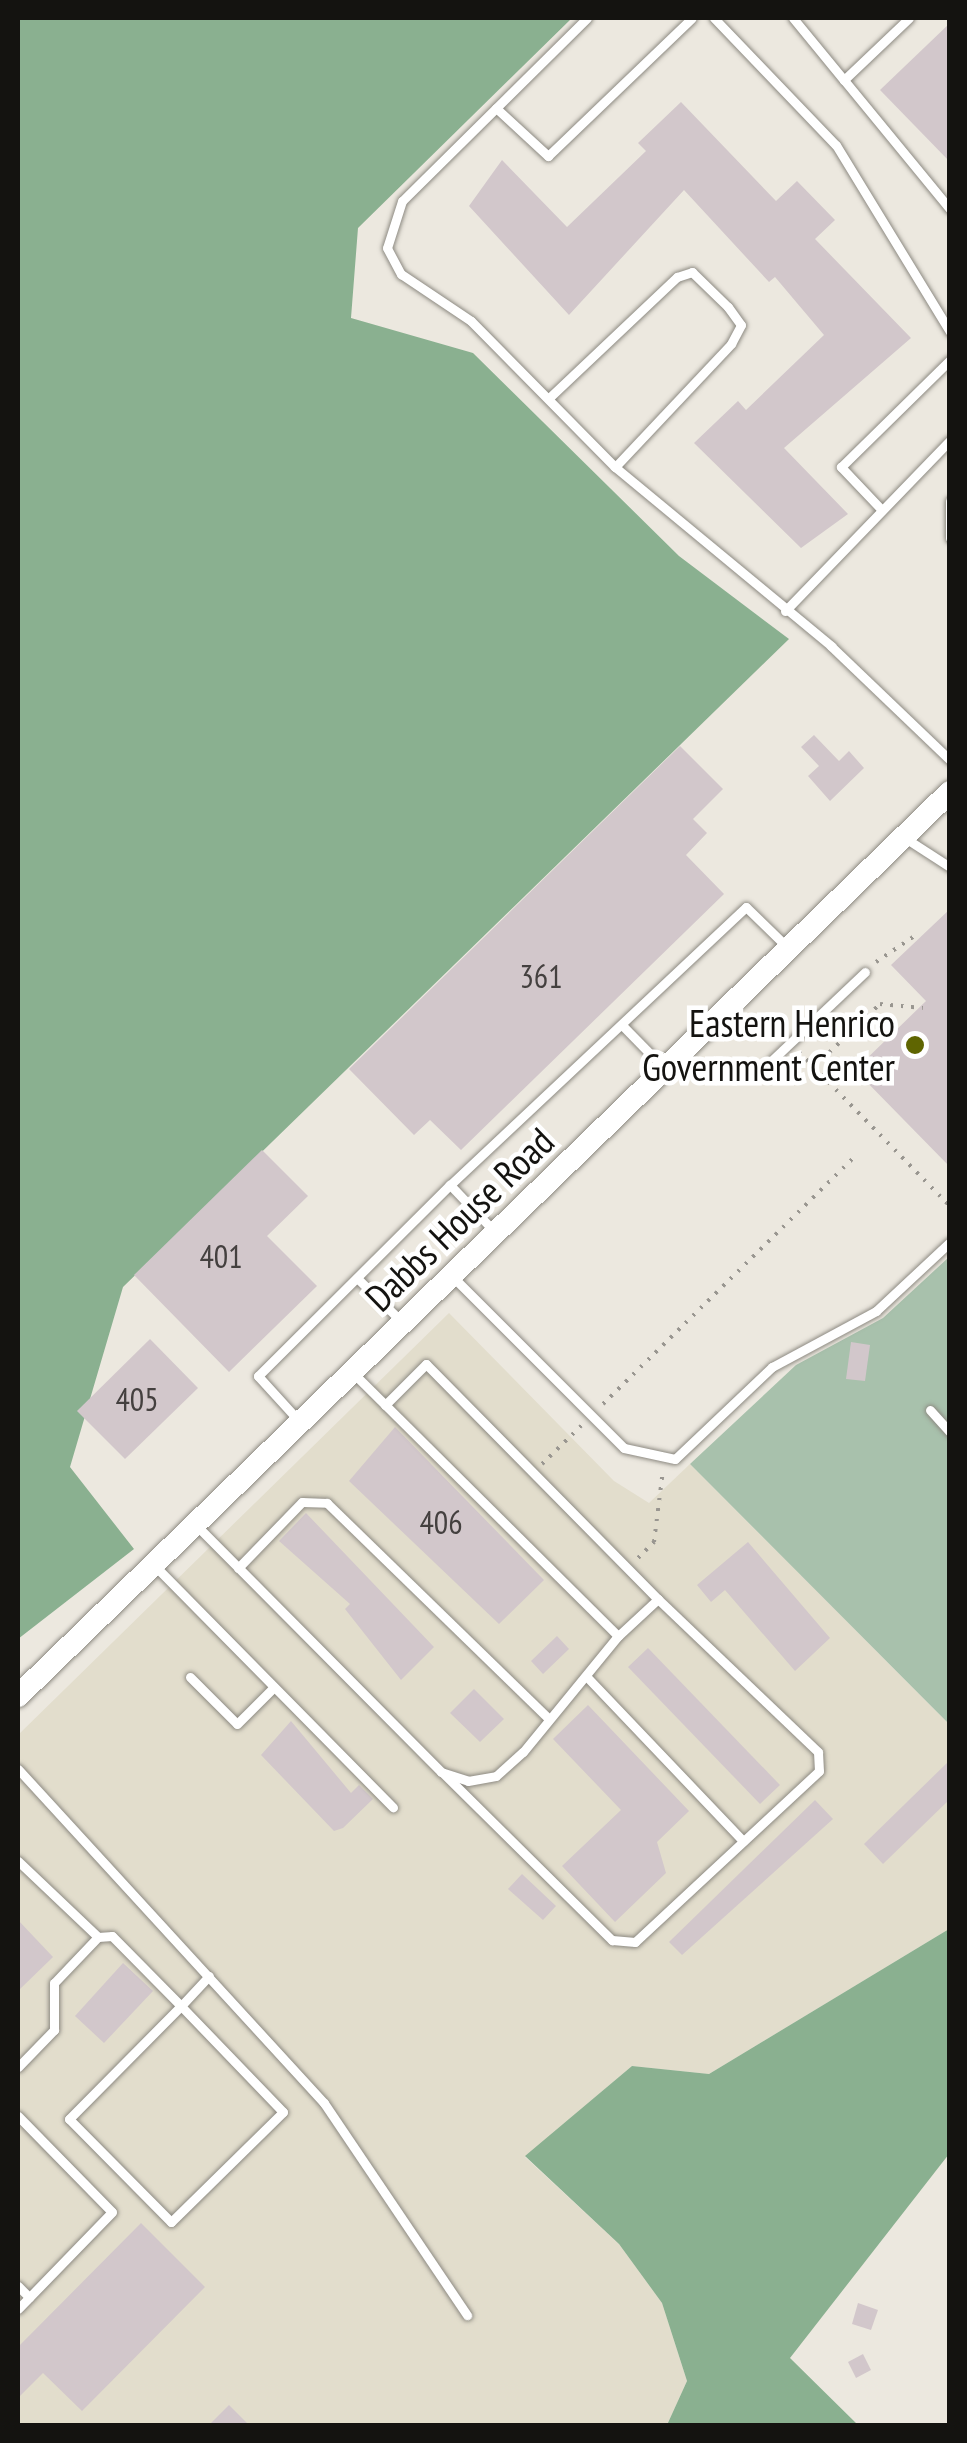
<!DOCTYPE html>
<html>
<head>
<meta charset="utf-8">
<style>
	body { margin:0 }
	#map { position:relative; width:967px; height:2443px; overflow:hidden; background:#ece8df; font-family:"PT Sans Narrow",sans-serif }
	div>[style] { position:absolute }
	.built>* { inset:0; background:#e2ddcc }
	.green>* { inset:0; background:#a8c1ac }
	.forest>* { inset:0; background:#8ab090 }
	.building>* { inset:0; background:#d2c7cb }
	.path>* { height:4px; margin-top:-2px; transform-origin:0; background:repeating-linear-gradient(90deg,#999690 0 2.5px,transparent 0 10.5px) }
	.roads { filter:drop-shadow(0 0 2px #8d8a82) drop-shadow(0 0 2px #8d8a82) }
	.lane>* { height:9px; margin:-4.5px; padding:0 4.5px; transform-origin:4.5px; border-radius:4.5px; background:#fff }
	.secondary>* { height:22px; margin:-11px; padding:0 11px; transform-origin:11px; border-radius:11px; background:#fff }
	.dots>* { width:28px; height:28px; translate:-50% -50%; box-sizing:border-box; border:5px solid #fff; border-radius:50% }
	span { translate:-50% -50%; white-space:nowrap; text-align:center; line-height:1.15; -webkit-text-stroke:9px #fff; paint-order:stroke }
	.number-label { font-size:32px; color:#44403f }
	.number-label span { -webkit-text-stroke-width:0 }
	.poi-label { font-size:38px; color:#141310 }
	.right { translate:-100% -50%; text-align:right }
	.street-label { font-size:38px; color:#141310 }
	.frame { position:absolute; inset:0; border:20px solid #141310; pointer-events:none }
</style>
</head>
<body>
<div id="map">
	<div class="built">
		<i style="clip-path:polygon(449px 1313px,614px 1481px,649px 1503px,690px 1464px,949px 1724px,949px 1929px,709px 2074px,632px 2066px,525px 2157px,619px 2244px,662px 2303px,687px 2381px,667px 2425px,18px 2426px,18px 1735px)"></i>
	</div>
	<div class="green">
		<i style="clip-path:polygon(949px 1257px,949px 1724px,690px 1464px,796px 1365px,883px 1318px)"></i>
	</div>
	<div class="forest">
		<i style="clip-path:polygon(18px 18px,572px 18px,358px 228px,351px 318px,473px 353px,679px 556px,789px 639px,123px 1287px,70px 1467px,134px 1549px,18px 1639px)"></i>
		<i style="clip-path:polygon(949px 1929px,949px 2154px,790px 2358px,858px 2425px,667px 2425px,687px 2381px,662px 2303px,619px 2244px,525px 2156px,632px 2066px,709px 2074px)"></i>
	</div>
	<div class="building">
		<i style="clip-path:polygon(950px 23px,950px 162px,880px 90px)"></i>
		<i style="clip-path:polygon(681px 102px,776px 201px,797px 181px,835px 220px,815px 239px,911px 338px,784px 448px,848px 514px,801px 548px,694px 443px,738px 401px,746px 410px,824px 335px,775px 277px,769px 282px,684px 190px,569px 315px,469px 206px,502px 160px,567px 227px,646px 151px,638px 143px)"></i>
		<i style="clip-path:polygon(814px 735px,839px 761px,849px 751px,864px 768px,830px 801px,808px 776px,819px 766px,801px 747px)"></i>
		<i style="clip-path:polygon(680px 746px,723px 789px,693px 819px,707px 833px,686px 855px,724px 894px,461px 1150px,430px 1120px,414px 1135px,349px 1069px)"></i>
		<i style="clip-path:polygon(950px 909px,950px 1167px,855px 1070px,926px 1001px,891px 965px)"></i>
		<i style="clip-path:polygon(262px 1150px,308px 1196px,267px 1236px,317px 1286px,229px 1372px,134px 1275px)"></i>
		<i style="clip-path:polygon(150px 1339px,198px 1388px,125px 1459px,77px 1411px)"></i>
		<i style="clip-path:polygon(851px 1342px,870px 1345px,865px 1381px,846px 1379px)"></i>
		<i style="clip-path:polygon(395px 1427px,544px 1580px,499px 1624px,349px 1481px)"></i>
		<i style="clip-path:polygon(306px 1513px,434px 1647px,401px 1680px,345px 1609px,350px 1604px,279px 1541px)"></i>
		<i style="clip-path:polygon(748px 1542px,830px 1638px,795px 1671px,725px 1590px,711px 1602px,697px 1585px)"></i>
		<i style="clip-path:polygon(557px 1636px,569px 1649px,543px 1674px,531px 1661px)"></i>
		<i style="clip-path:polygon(648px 1648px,780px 1785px,760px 1804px,628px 1667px)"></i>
		<i style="clip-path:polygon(474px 1689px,504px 1719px,480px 1742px,450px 1713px)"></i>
		<i style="clip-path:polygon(588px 1705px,689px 1811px,657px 1842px,666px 1873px,615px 1922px,562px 1866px,621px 1810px,553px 1739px)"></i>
		<i style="clip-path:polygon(291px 1721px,351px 1793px,359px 1785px,373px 1799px,343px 1828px,334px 1831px,261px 1755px)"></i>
		<i style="clip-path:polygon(950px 1760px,950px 1799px,883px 1864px,864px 1844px)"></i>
		<i style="clip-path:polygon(815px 1800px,833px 1819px,682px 1955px,669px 1942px)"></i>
		<i style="clip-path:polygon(522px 1874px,556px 1906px,543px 1920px,508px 1889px)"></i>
		<i style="clip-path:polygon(18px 1920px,53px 1957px,18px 1991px)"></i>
		<i style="clip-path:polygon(123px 1963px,153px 1991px,104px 2043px,75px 2016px)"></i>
		<i style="clip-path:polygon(141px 2223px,205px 2287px,82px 2411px,43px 2373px,18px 2398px,18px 2347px)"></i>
		<i style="clip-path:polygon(858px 2303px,878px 2310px,871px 2330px,852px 2324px)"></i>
		<i style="clip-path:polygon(863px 2354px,871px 2370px,856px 2378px,848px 2362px)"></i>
		<i style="clip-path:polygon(229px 2405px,250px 2426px,208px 2426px)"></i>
	</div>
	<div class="path">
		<i style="left:876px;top:962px;width:48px;rotate:-34deg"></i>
		<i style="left:799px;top:1052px;width:216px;rotate:45.6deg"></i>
		<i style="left:814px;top:1067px;width:91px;rotate:-43.7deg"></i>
		<i style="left:880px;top:1004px;width:43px;rotate:5.3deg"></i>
		<i style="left:603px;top:1404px;width:355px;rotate:-44.5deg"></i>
		<i style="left:542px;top:1464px;width:56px;rotate:-44.3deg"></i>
		<i style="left:638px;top:1558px;width:23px;rotate:-45deg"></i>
		<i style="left:654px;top:1542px;width:73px;rotate:-82.9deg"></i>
	</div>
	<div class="roads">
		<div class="lane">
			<i style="left:587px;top:18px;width:260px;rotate:135.3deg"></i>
			<i style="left:402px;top:201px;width:49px;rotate:107.7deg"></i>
			<i style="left:387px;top:248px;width:30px;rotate:62deg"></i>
			<i style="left:401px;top:274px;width:84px;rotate:33.9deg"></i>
			<i style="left:471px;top:321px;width:205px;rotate:45.4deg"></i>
			<i style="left:615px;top:467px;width:281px;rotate:39.6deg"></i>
			<i style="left:831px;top:646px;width:165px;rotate:43.8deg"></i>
			<i style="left:714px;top:18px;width:176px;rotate:46.2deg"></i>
			<i style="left:836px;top:145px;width:219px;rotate:58.6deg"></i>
			<i style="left:793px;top:18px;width:80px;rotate:50.6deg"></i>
			<i style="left:909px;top:18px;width:90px;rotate:136.4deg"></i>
			<i style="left:844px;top:80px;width:167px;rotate:50.6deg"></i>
			<i style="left:496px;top:108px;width:71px;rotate:42.7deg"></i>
			<i style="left:548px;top:156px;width:199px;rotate:-43.8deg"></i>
			<i style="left:550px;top:397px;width:175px;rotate:-43.4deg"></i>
			<i style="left:677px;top:277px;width:16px;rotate:-18deg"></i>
			<i style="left:692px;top:272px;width:50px;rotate:44.2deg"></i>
			<i style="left:728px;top:307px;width:22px;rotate:54deg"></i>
			<i style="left:741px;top:325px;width:21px;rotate:118deg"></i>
			<i style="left:731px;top:344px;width:169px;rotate:133.3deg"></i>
			<i style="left:950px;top:501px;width:37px;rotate:90deg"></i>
			<i style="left:880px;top:508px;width:57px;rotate:-133.6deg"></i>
			<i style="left:841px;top:467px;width:153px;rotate:-44.5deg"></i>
			<i style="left:785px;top:611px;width:238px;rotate:-46deg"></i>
			<i style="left:905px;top:838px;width:54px;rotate:32.8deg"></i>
			<i style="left:623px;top:1026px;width:57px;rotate:45.7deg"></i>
			<i style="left:767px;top:1065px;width:135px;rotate:-43.5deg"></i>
			<i style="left:494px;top:1231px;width:64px;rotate:-133.7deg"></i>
			<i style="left:450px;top:1185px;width:406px;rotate:-43.2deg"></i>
			<i style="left:746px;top:907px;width:57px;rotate:44.3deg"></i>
			<i style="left:357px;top:1278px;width:62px;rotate:44.3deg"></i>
			<i style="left:454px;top:1278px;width:240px;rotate:45deg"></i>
			<i style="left:624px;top:1448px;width:52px;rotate:12.2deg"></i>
			<i style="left:675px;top:1459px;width:134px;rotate:-43.5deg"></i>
			<i style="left:772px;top:1367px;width:118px;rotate:-28.3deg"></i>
			<i style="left:876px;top:1311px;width:101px;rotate:-43deg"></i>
			<i style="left:385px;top:1405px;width:58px;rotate:-45deg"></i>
			<i style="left:426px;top:1364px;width:330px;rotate:45.4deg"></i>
			<i style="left:658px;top:1599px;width:54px;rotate:137.2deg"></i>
			<i style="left:930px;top:1410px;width:30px;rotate:48deg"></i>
			<i style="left:299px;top:1421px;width:61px;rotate:-132.3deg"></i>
			<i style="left:258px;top:1376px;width:271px;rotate:-44.9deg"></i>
			<i style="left:197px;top:1526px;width:346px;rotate:45.2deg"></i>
			<i style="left:441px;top:1772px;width:28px;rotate:18deg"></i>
			<i style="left:468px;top:1781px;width:28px;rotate:-10deg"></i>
			<i style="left:496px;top:1776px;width:36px;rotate:-42deg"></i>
			<i style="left:523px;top:1752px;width:150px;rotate:-50.7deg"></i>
			<i style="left:618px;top:1636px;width:372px;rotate:-135.2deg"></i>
			<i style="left:155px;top:1566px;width:339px;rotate:45.4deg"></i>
			<i style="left:238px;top:1568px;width:92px;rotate:-45.9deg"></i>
			<i style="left:302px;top:1502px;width:25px;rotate:2deg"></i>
			<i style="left:327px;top:1503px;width:307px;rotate:44.2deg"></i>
			<i style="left:586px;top:1676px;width:228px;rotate:46.4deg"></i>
			<i style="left:190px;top:1677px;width:66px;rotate:45deg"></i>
			<i style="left:237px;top:1724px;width:52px;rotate:-45deg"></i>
			<i style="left:18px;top:1769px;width:453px;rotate:47.5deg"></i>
			<i style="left:324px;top:2103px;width:256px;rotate:56deg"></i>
			<i style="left:443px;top:1773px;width:238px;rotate:44.7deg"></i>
			<i style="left:612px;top:1940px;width:23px;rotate:5deg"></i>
			<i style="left:635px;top:1942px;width:251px;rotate:-42.9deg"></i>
			<i style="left:819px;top:1771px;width:19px;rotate:-93deg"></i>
			<i style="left:818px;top:1752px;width:221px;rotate:-136.3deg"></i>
			<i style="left:18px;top:1861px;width:110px;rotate:43.5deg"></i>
			<i style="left:18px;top:2067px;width:52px;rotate:-45.8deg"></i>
			<i style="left:54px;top:2030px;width:47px;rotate:-90deg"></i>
			<i style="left:54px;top:1983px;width:64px;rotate:-46.3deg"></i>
			<i style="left:98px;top:1937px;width:14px;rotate:-4deg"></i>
			<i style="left:112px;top:1936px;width:98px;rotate:45.4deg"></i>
			<i style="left:181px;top:2006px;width:147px;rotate:46.1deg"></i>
			<i style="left:283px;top:2112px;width:157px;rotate:135.5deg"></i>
			<i style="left:171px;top:2222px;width:145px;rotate:-134.7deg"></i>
			<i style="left:69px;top:2119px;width:159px;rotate:-45.3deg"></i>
			<i style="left:181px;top:2006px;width:41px;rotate:-47deg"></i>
			<i style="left:18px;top:2116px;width:134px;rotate:45.6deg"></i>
			<i style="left:112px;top:2212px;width:135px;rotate:134.1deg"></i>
			<i style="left:18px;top:2286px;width:16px;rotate:45deg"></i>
		</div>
		<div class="secondary">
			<i style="left:18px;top:1696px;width:1298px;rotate:-44.13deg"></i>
		</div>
	</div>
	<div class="dots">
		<i style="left:915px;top:1045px;background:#5f6501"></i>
	</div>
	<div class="number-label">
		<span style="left:541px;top:976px">361</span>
		<span style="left:221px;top:1256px">401</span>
		<span style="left:137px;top:1399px">405</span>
		<span style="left:441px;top:1522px">406</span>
	</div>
	<div class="poi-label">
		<span class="right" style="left:895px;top:1045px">Eastern Henrico<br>Government Center</span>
	</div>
	<div class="street-label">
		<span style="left:459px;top:1219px;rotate:-44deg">Dabbs House Road</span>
	</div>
	<div class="frame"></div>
</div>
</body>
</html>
